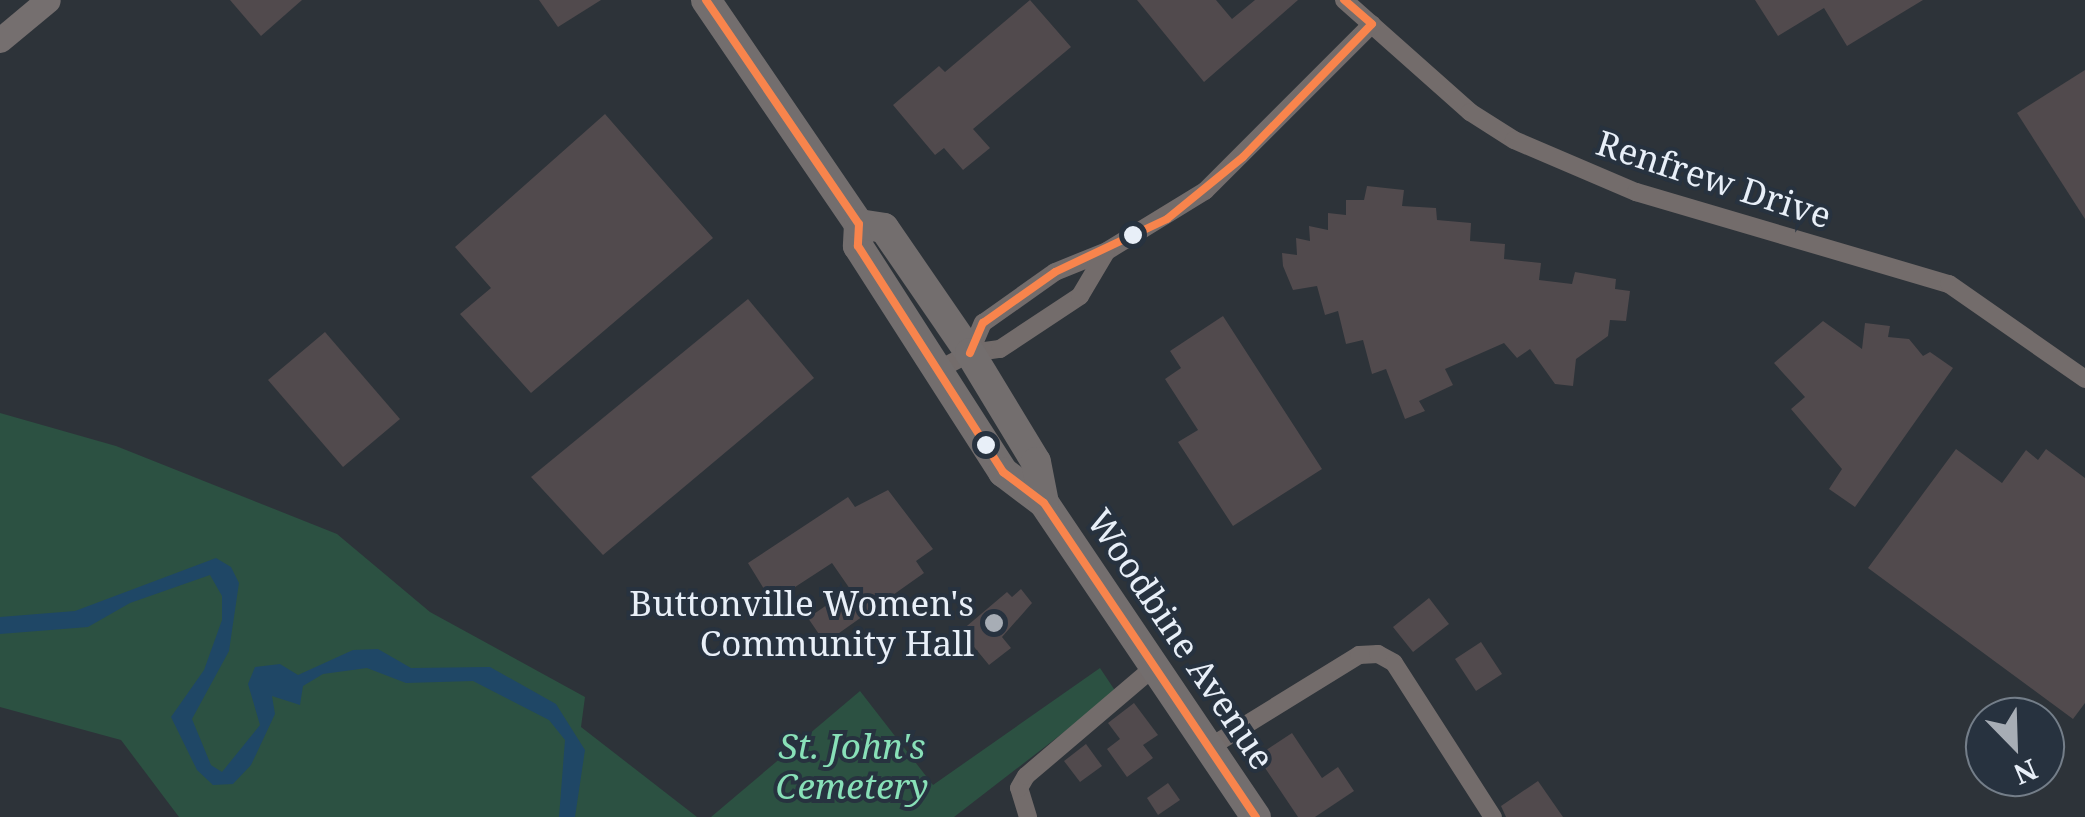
<!DOCTYPE html>
<html>
<head>
<meta charset="utf-8">
<style>
	body { margin:0 }
	#map { position:relative; width:2085px; height:817px; overflow:hidden; background:#2d3339; font-family:"Noto Serif",serif }
	div>[style] { position:absolute }
	.green>* { inset:0; background:#2c5142 }
	.water>* { inset:0; background:#1f4766 }
	.building>* { inset:0; background:#514a4d }
	.minor>* { height:18px; margin:-9px; padding:0 9px; transform-origin:9px; border-radius:9px; background:#736c6b }
	.secondary>* { height:25px; margin:-12.5px; padding:0 12.5px; transform-origin:12.5px; border-radius:12.5px; background:#756f6f }
	.primary>* { height:30px; margin:-15px; padding:0 15px; transform-origin:15px; border-radius:15px; background:#736e6e }
	.bus-1>* { height:8px; margin:-4px; padding:0 4px; transform-origin:4px; border-radius:4px; background:#f8844c }
	.dots>* { width:28px; height:28px; translate:-50% -50%; box-sizing:border-box; border:5px solid #27323f; border-radius:50% }
	span { translate:-50% -50%; white-space:nowrap; text-align:center; line-height:1.15; -webkit-text-stroke:8px #27323f; paint-order:stroke }
	.street-label { font-size:35px; color:#e8eff8 }
	.poi-label { font-size:35px; color:#e8eff8 }
	.right { translate:-100% -50%; text-align:right }
	.park-label { font-size:35px; color:#88e0b8; font-style:italic }
	.north { position:absolute; left:1965px; top:697px; width:100px; height:100px; box-sizing:border-box; background:#27323f; border:2px solid #747e89; border-radius:50%; rotate:157deg; font-size:28px; font-weight:700; line-height:40px; text-align:center; color:#e8eff8 }
	.north::after { content:''; display:block; margin:auto; width:35px; height:45px; background:#a7adb5; clip-path:polygon(50% 0,100% 100%,50% 72%,0 100%) }
</style>
</head>
<body>
<div id="map">
	<div class="green">
		<i style="clip-path:polygon(0 413px,116px 446px,337px 534px,430px 612px,585px 697px,581px 727px,697px 817px,179px 817px,121px 740px,0 707px)"></i>
		<i style="clip-path:polygon(1100px 668px,1116px 692px,954px 817px,711px 817px,860px 691px,933px 785px)"></i>
	</div>
	<div class="water">
		<i style="clip-path:polygon(216px 558px,231px 567px,239px 583px,229px 651px,192px 719px,211px 765px,222px 772px,260px 725px,248px 684px,255px 667px,280px 664px,298px 675px,353px 650px,378px 649px,411px 668px,490px 667px,556px 704px,585px 750px,575px 817px,559px 817px,565px 740px,549px 720px,473px 681px,406px 683px,367px 668px,323px 674px,303px 686px,300px 705px,272px 696px,275px 714px,251px 765px,233px 784px,213px 785px,197px 770px,171px 717px,204px 670px,222px 620px,222px 596px,210px 575px,130px 603px,88px 627px,0 634px,0 617px,75px 611px)"></i>
	</div>
	<div class="building">
		<i style="clip-path:polygon(230px 0,302px 0,261px 36px)"></i>
		<i style="clip-path:polygon(539px 0,601px 0,558px 27px)"></i>
		<i style="clip-path:polygon(1030px 0,1071px 47px,973px 129px,990px 148px,963px 170px,944px 148px,935px 155px,893px 105px,939px 66px,945px 72px)"></i>
		<i style="clip-path:polygon(1137px 0,1216px 0,1232px 19px,1255px 0,1298px 0,1204px 82px)"></i>
		<i style="clip-path:polygon(1755px 0,1923px 0,1847px 46px,1824px 8px,1778px 36px)"></i>
		<i style="clip-path:polygon(2085px 70px,2085px 219px,2017px 113px)"></i>
		<i style="clip-path:polygon(605px 114px,713px 238px,531px 393px,460px 314px,491px 288px,455px 247px)"></i>
		<i style="clip-path:polygon(1367px 186px,1404px 190px,1402px 206px,1436px 208px,1437px 220px,1471px 223px,1470px 241px,1505px 244px,1504px 259px,1541px 263px,1539px 280px,1572px 284px,1575px 272px,1616px 279px,1615px 289px,1630px 291px,1626px 321px,1610px 320px,1608px 336px,1576px 359px,1573px 386px,1555px 384px,1530px 349px,1517px 358px,1504px 343px,1445px 369px,1453px 385px,1419px 401px,1425px 411px,1405px 419px,1386px 369px,1372px 374px,1363px 340px,1346px 344px,1338px 311px,1325px 315px,1317px 286px,1293px 290px,1283px 266px,1282px 253px,1297px 255px,1296px 238px,1310px 241px,1309px 226px,1328px 230px,1328px 213px,1346px 215px,1346px 200px,1364px 200px)"></i>
		<i style="clip-path:polygon(748px 299px,814px 378px,603px 555px,531px 477px)"></i>
		<i style="clip-path:polygon(1223px 316px,1322px 469px,1233px 526px,1178px 442px,1198px 430px,1165px 379px,1181px 368px,1170px 351px)"></i>
		<i style="clip-path:polygon(1823px 321px,1862px 349px,1865px 323px,1890px 326px,1888px 337px,1909px 339px,1923px 356px,1930px 352px,1953px 368px,1855px 507px,1829px 489px,1842px 469px,1791px 409px,1805px 397px,1774px 363px)"></i>
		<i style="clip-path:polygon(325px 332px,400px 419px,343px 467px,268px 380px)"></i>
		<i style="clip-path:polygon(1956px 449px,2002px 483px,2026px 450px,2038px 460px,2046px 449px,2085px 478px,2085px 703px,2073px 719px,1868px 568px)"></i>
		<i style="clip-path:polygon(888px 490px,933px 549px,916px 561px,924px 573px,825px 643px,808px 618px,850px 589px,832px 563px,772px 602px,748px 563px,848px 497px,855px 507px)"></i>
		<i style="clip-path:polygon(1021px 589px,1032px 603px,1002px 637px,1011px 648px,989px 665px,961px 631px,1007px 592px,1012px 597px)"></i>
		<i style="clip-path:polygon(1429px 598px,1449px 624px,1413px 652px,1393px 627px)"></i>
		<i style="clip-path:polygon(1481px 642px,1502px 674px,1476px 691px,1455px 659px)"></i>
		<i style="clip-path:polygon(1134px 703px,1158px 735px,1143px 745px,1153px 758px,1127px 777px,1107px 749px,1120px 739px,1108px 723px)"></i>
		<i style="clip-path:polygon(1292px 733px,1322px 778px,1338px 767px,1354px 791px,1315px 817px,1298px 817px,1257px 756px)"></i>
		<i style="clip-path:polygon(1086px 744px,1102px 766px,1080px 782px,1064px 761px)"></i>
		<i style="clip-path:polygon(1538px 781px,1563px 817px,1506px 817px,1501px 806px)"></i>
		<i style="clip-path:polygon(1168px 783px,1180px 800px,1158px 815px,1147px 798px)"></i>
	</div>
	<div class="minor">
		<i style="left:1344px;top:0;width:169px;rotate:41.6deg"></i>
		<i style="left:1470px;top:112px;width:52px;rotate:32.5deg"></i>
		<i style="left:1514px;top:140px;width:133px;rotate:23.1deg"></i>
		<i style="left:1636px;top:192px;width:326px;rotate:16.4deg"></i>
		<i style="left:1949px;top:284px;width:166px;rotate:34.9deg"></i>
		<i style="left:970px;top:353px;width:33px;rotate:-67deg"></i>
		<i style="left:983px;top:323px;width:88px;rotate:-35.3deg"></i>
		<i style="left:1055px;top:272px;width:56px;rotate:-22deg"></i>
		<i style="left:1107px;top:251px;width:115px;rotate:-31.5deg"></i>
		<i style="left:1205px;top:191px;width:236px;rotate:-45deg"></i>
		<i style="left:938px;top:370px;width:36px;rotate:-28deg"></i>
		<i style="left:970px;top:353px;width:30px;rotate:-8deg"></i>
		<i style="left:1000px;top:349px;width:96px;rotate:-33.5deg"></i>
		<i style="left:1080px;top:296px;width:51px;rotate:-59.4deg"></i>
		<i style="left:1210px;top:747px;width:175px;rotate:-31.7deg"></i>
		<i style="left:1359px;top:655px;width:19px;rotate:-3deg"></i>
		<i style="left:1378px;top:654px;width:18px;rotate:29deg"></i>
		<i style="left:1394px;top:663px;width:183px;rotate:57.3deg"></i>
		<i style="left:1028px;top:817px;width:30px;rotate:-107deg"></i>
		<i style="left:1019px;top:788px;width:14px;rotate:-60deg"></i>
		<i style="left:1026px;top:776px;width:168px;rotate:-40.4deg"></i>
	</div>
	<div class="secondary">
		<i style="left:0;top:40px;width:62px;rotate:-39.8deg"></i>
	</div>
	<div class="primary">
		<i style="left:706px;top:0;width:271px;rotate:55.7deg"></i>
		<i style="left:859px;top:224px;width:22px;rotate:93deg"></i>
		<i style="left:858px;top:246px;width:269px;rotate:57.3deg"></i>
		<i style="left:1003px;top:472px;width:51px;rotate:37.1deg"></i>
		<i style="left:1044px;top:503px;width:379px;rotate:56deg"></i>
		<i style="left:859px;top:224px;width:25px;rotate:9deg"></i>
		<i style="left:884px;top:228px;width:152px;rotate:55.5deg"></i>
		<i style="left:970px;top:353px;width:127px;rotate:58.8deg"></i>
		<i style="left:1036px;top:462px;width:42px;rotate:79deg"></i>
	</div>
	<div class="bus-1">
		<i style="left:706px;top:0;width:271px;rotate:55.7deg"></i>
		<i style="left:859px;top:224px;width:22px;rotate:93deg"></i>
		<i style="left:858px;top:246px;width:269px;rotate:57.3deg"></i>
		<i style="left:1003px;top:472px;width:51px;rotate:37.1deg"></i>
		<i style="left:1044px;top:503px;width:379px;rotate:56deg"></i>
		<i style="left:970px;top:353px;width:33px;rotate:-67deg"></i>
		<i style="left:983px;top:323px;width:88px;rotate:-35.3deg"></i>
		<i style="left:1055px;top:272px;width:124px;rotate:-25.3deg"></i>
		<i style="left:1167px;top:219px;width:98px;rotate:-39.2deg"></i>
		<i style="left:1243px;top:157px;width:185px;rotate:-45.9deg"></i>
		<i style="left:1372px;top:24px;width:37px;rotate:-139deg"></i>
	</div>
	<div class="dots">
		<i style="left:1133px;top:235px;background:#e8eff8"></i>
		<i style="left:986px;top:445px;background:#e8eff8"></i>
		<i style="left:994px;top:623px;background:#a7adb5"></i>
	</div>
	<div class="street-label">
		<span style="left:1714px;top:179px;rotate:18deg">Renfrew Drive</span>
		<span style="left:1181px;top:639px;rotate:56deg">Woodbine Avenue</span>
	</div>
	<div class="poi-label">
		<span class="right" style="left:974px;top:623px">Buttonville Women's<br>Community Hall</span>
	</div>
	<div class="park-label">
		<span style="left:852px;top:766px">St. John's<br>Cemetery</span>
	</div>
	<div class="north">N</div>
</div>
</body>
</html>
